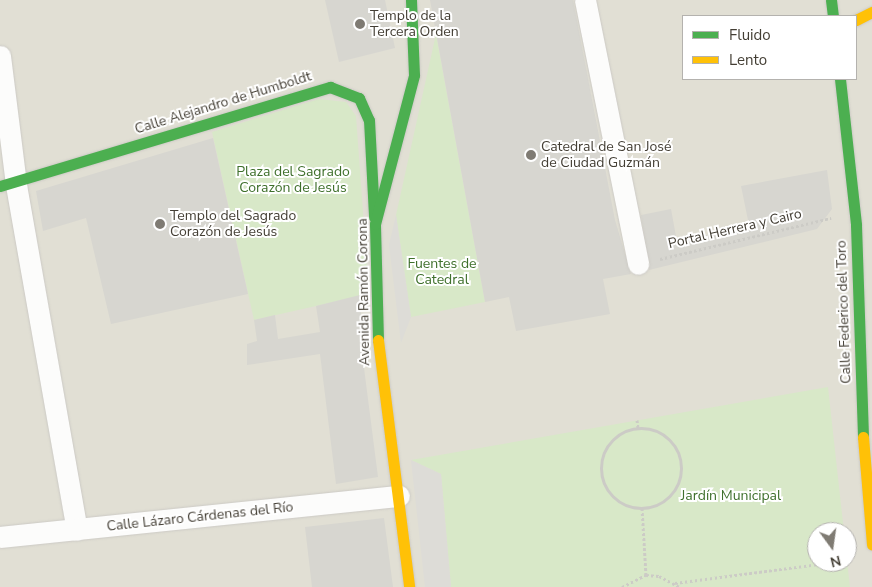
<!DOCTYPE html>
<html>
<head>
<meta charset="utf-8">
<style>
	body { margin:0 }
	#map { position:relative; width:872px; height:587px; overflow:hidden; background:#eeede7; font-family:"Nunito Sans",sans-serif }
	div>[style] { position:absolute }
	.residential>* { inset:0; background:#e1dfd4 }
	.green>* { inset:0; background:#d8e8c8 }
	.parking>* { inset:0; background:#dddcd7 }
	.building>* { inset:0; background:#d7d6d0 }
	.path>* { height:3px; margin-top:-1.5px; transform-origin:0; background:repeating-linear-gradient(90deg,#cccbc6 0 2.5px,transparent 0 5px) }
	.path>.ring { margin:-1.5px; padding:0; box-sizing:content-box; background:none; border:3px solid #cccbc6; border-radius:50% }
	.roads { filter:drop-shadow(0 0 1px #cccac5) drop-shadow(0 0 1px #cccac5) }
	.street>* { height:21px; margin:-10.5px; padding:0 10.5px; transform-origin:10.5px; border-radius:10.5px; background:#fcfcfb }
	.fast>* { height:11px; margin:-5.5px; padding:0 5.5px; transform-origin:5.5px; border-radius:5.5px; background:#4caf50 }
	.slow>* { height:11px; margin:-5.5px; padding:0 5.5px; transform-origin:5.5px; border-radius:5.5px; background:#ffc107 }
	.dots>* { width:14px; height:14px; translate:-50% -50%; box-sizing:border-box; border:2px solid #fff; border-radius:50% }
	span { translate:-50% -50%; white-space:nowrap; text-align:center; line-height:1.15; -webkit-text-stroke:4px #fff; paint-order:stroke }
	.poi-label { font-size:14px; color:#433e34 }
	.left { translate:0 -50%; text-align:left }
	.street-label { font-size:14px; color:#433e34 }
	.park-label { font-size:14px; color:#3f702c }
	.legend { position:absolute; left:682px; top:15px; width:175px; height:65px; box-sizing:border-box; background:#fff; border:1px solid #b4b2ae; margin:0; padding:6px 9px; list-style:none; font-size:15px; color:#433e34 }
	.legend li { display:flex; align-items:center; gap:10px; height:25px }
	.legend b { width:25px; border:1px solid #b4b2ae }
	.north { position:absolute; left:807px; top:522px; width:50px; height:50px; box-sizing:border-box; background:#fff; border:1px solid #b4b2ae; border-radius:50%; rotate:166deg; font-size:14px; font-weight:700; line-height:20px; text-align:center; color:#433e34 }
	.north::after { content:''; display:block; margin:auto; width:18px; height:22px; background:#7f7b73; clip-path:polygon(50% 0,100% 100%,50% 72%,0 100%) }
</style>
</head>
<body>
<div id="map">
	<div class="residential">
		<i style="clip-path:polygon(evenodd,0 0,872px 0,872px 587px,0 587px,0 0,683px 16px,856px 16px,856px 79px,683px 79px,683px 16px,0 0,817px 532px,847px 532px,847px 562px,817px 562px,817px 532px)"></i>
	</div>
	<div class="green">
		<i style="clip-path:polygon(436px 34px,485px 302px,411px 317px,396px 215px)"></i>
		<i style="clip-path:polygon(319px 99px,346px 102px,356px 116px,369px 294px,254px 320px,212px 132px)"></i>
		<i style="clip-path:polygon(828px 387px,844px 532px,817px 532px,817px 562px,847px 561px,850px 587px,451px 587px,441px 474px,411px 460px)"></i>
	</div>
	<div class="parking">
		<i style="clip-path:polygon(396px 215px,411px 317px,401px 343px,389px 245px)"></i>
		<i style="clip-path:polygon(411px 460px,441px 474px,451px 587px,425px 587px)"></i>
	</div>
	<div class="building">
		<i style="clip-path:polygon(325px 0,385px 0,395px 48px,339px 62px)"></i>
		<i style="clip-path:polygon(430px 0,573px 0,615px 220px,631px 274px,603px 279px,610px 314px,516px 331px,509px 297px,485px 302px)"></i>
		<i style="clip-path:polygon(213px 138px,248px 294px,111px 324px,86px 218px,43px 231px,36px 191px)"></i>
		<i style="clip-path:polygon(827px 170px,832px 209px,817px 229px,649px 270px,641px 215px,671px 209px,677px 242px,749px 225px,741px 186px)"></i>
		<i style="clip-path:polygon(360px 295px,364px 368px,378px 477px,336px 484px,320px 354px,247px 365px,247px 344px,257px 341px,254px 320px,275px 315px,278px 339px,320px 332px,316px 306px)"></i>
		<i style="clip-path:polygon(384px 518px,393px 587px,312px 587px,305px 527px)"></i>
	</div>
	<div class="path">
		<i style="left:660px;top:259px;width:176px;rotate:-13.5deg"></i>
		<i style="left:637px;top:420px;width:8px;rotate:83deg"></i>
		<i class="ring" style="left:601px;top:428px;width:77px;height:77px"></i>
		<i style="left:642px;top:508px;width:67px;rotate:86.6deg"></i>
		<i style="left:675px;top:583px;width:160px;rotate:-7.5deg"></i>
		<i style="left:622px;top:587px;width:27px;rotate:-27deg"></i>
		<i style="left:646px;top:575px;width:13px;rotate:4deg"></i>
		<i style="left:659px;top:576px;width:24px;rotate:28deg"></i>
	</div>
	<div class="roads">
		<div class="street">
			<i style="left:585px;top:0;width:269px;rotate:78.6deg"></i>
			<i style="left:0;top:56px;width:130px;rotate:82.9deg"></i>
			<i style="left:16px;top:185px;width:350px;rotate:80deg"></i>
			<i style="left:0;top:537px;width:401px;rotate:-5.9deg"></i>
		</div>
		<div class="fast">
			<i style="left:831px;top:0;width:16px;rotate:83deg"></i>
			<i style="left:840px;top:79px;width:147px;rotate:83.7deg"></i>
			<i style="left:856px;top:225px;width:212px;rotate:88.1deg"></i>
			<i style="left:0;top:186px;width:345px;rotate:-16.7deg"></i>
			<i style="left:330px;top:87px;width:31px;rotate:21deg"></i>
			<i style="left:359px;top:98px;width:24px;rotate:66deg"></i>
			<i style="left:369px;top:120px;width:97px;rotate:87deg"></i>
			<i style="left:378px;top:340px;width:116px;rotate:-91.5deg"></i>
			<i style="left:375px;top:224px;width:154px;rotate:-75.3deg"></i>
			<i style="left:414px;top:75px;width:75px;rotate:-92.3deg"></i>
		</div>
		<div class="slow">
			<i style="left:856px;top:20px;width:18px;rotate:-27deg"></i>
			<i style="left:378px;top:340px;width:249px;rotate:82.8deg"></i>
			<i style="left:863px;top:437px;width:108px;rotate:85.2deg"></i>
		</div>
	</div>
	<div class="dots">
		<i style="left:360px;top:24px;background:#7f7b73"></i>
		<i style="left:531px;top:155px;background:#7f7b73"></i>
		<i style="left:160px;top:224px;background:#7f7b73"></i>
	</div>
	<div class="poi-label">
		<span class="left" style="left:370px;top:24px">Templo de la<br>Tercera Orden</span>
		<span class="left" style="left:541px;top:155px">Catedral de San José<br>de Ciudad Guzmán</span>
		<span class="left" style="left:170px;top:224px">Templo del Sagrado<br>Corazón de Jesús</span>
	</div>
	<div class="street-label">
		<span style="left:223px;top:103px;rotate:-17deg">Calle Alejandro de Humboldt</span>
		<span style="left:735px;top:229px;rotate:-13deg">Portal Herrera y Cairo</span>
		<span style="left:364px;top:292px;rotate:-91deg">Avenida Ramón Corona</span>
		<span style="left:844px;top:312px;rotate:-92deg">Calle Federico del Toro</span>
		<span style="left:200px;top:517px;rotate:-6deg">Calle Lázaro Cárdenas del Río</span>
	</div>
	<div class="park-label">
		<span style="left:293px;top:180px">Plaza del Sagrado<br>Corazón de Jesús</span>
		<span style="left:442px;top:272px">Fuentes de<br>Catedral</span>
		<span style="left:731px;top:496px">Jardín Municipal</span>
	</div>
	<ul class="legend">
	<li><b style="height:6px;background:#4caf50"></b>Fluido</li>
	<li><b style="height:6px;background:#ffc107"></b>Lento</li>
	</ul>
	<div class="north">N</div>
</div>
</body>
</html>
